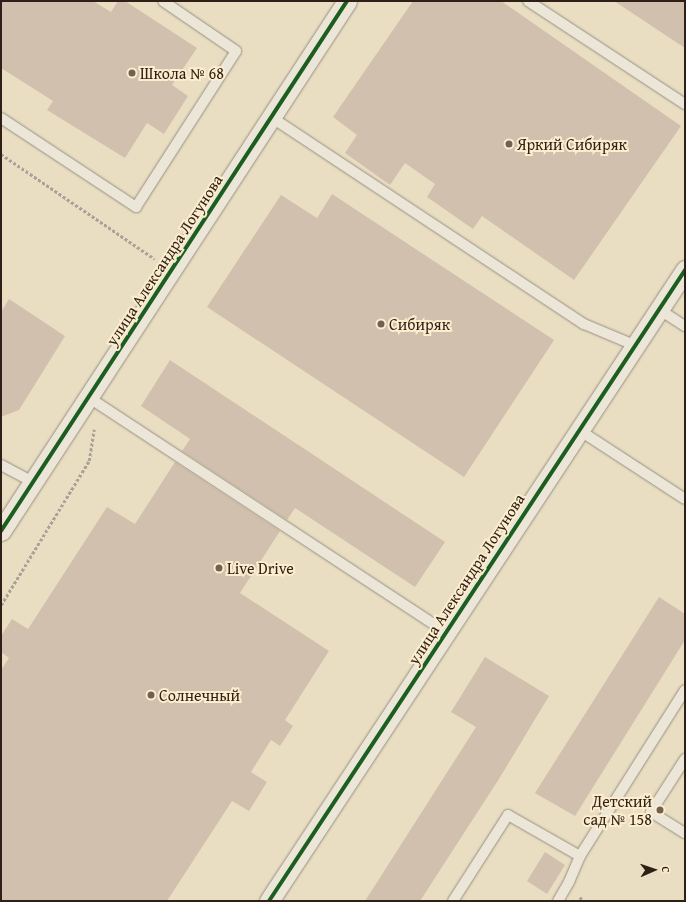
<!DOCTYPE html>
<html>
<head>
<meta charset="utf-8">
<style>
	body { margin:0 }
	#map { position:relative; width:686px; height:902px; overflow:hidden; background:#e9dec2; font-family:"Gentium Book Plus",serif }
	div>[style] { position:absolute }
	.building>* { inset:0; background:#d1c0ae }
	.path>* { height:2.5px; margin-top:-1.25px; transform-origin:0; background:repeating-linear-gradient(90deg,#a8a298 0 3px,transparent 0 5px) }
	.roads { filter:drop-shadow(0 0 1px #989080) drop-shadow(0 0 1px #989080) }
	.lane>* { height:10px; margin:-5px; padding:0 5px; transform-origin:5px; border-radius:5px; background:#ece6d8 }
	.street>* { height:19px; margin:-9.5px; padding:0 9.5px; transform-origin:9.5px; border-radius:9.5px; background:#ece6d8 }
	.cycleway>* { height:4px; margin:-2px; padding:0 2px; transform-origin:2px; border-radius:2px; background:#1b5e20 }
	.dots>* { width:11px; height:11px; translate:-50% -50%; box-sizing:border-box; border:2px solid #fbedcd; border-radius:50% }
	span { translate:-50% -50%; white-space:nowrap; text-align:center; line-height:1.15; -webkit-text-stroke:4px #fbedcd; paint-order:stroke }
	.poi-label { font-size:16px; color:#2f1f17 }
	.left { translate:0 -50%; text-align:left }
	.right { translate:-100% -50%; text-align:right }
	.street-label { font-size:16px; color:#2f1f17 }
	.frame { position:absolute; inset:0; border:2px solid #2f1f17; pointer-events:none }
	.north { position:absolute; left:634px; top:850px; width:40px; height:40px; -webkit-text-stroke:3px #fbedcd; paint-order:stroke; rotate:88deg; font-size:11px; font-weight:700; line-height:16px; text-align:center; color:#2f1f17 }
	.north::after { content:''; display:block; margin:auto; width:14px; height:18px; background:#2f1f17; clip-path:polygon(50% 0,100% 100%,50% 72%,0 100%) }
</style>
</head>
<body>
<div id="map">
	<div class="building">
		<i style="clip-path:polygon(1px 1px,93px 1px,111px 12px,118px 1px,125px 1px,197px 48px,172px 85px,188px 96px,164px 134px,147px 123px,125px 158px,47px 110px,53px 101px,1px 68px)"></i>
		<i style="clip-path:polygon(413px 1px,501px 1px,681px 126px,574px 280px,482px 216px,473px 229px,427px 197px,435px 184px,405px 163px,390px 185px,345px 153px,357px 135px,333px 117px)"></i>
		<i style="clip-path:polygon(614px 1px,685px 1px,685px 48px)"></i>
		<i style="clip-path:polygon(332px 194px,554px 340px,464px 477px,207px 307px,281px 195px,317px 218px)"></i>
		<i style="clip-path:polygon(9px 299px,65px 336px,19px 410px,1px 417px,1px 312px)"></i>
		<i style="clip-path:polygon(170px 360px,445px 542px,415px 587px,295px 508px,287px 520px,182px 451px,190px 439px,141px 406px)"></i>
		<i style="clip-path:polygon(175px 462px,280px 531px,240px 593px,329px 651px,285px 720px,293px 726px,280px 746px,271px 740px,251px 772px,267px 782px,249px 811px,232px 801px,167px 901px,1px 901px,1px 670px,9px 658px,1px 652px,1px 636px,12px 619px,28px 629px,107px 507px,135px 524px)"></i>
		<i style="clip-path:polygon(659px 597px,685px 614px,685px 640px,575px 816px,535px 793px)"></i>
		<i style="clip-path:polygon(485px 657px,549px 696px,499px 779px,420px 901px,365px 901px,476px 727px,451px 712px)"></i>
		<i style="clip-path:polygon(545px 852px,565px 865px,547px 894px,527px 881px)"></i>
	</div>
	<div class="path">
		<i style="left:1px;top:154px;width:186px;rotate:34.3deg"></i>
		<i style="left:1px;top:605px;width:169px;rotate:-58.6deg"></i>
		<i style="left:89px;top:461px;width:32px;rotate:-81deg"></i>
		<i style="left:580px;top:897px;width:5px;rotate:53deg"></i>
	</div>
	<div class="roads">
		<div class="lane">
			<i style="left:528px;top:1px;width:188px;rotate:33.3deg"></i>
			<i style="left:271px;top:117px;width:375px;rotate:33.5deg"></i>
			<i style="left:584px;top:324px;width:54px;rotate:22.8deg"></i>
			<i style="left:1px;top:118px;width:162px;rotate:33.4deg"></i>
			<i style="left:136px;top:207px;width:185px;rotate:-57.3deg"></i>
			<i style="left:236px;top:51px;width:88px;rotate:-145.6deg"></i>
			<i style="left:660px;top:310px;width:30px;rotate:33deg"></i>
			<i style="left:88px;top:397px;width:428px;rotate:33.3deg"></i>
			<i style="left:579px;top:430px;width:126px;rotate:33.1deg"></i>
			<i style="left:1px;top:465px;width:36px;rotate:28deg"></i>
			<i style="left:685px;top:759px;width:63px;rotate:122.7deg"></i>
			<i style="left:651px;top:812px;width:40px;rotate:32deg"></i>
			<i style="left:453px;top:901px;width:102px;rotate:-57.4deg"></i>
			<i style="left:508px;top:815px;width:83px;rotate:29.7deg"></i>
			<i style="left:580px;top:856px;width:196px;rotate:-57.7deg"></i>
			<i style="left:558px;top:901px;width:22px;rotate:-60deg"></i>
			<i style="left:569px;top:882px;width:28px;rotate:-67deg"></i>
		</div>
		<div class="street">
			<i style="left:1px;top:531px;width:633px;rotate:-56.86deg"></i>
			<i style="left:269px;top:901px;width:756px;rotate:-56.6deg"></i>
		</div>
	</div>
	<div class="cycleway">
		<i style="left:1px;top:531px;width:633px;rotate:-56.86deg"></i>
		<i style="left:269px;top:901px;width:756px;rotate:-56.6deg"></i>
	</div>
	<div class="dots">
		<i style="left:132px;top:73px;background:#706253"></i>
		<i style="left:509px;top:144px;background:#706253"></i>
		<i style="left:381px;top:324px;background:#706253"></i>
		<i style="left:219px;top:568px;background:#706253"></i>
		<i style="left:151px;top:695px;background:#706253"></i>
		<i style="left:660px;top:810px;background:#706253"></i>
	</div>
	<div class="poi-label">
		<span class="left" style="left:140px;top:73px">Школа № 68</span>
		<span class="left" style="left:517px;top:144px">Яркий Сибиряк</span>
		<span class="left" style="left:389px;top:324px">Сибиряк</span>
		<span class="left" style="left:227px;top:568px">Live Drive</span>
		<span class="left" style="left:159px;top:695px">Солнечный</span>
		<span class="right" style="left:652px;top:810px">Детский<br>сад № 158</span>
	</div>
	<div class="street-label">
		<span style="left:164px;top:260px;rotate:-57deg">улица Александра Логунова</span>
		<span style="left:466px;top:579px;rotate:-57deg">улица Александра Логунова</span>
	</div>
	<div class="frame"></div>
	<div class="north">С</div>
</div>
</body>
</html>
